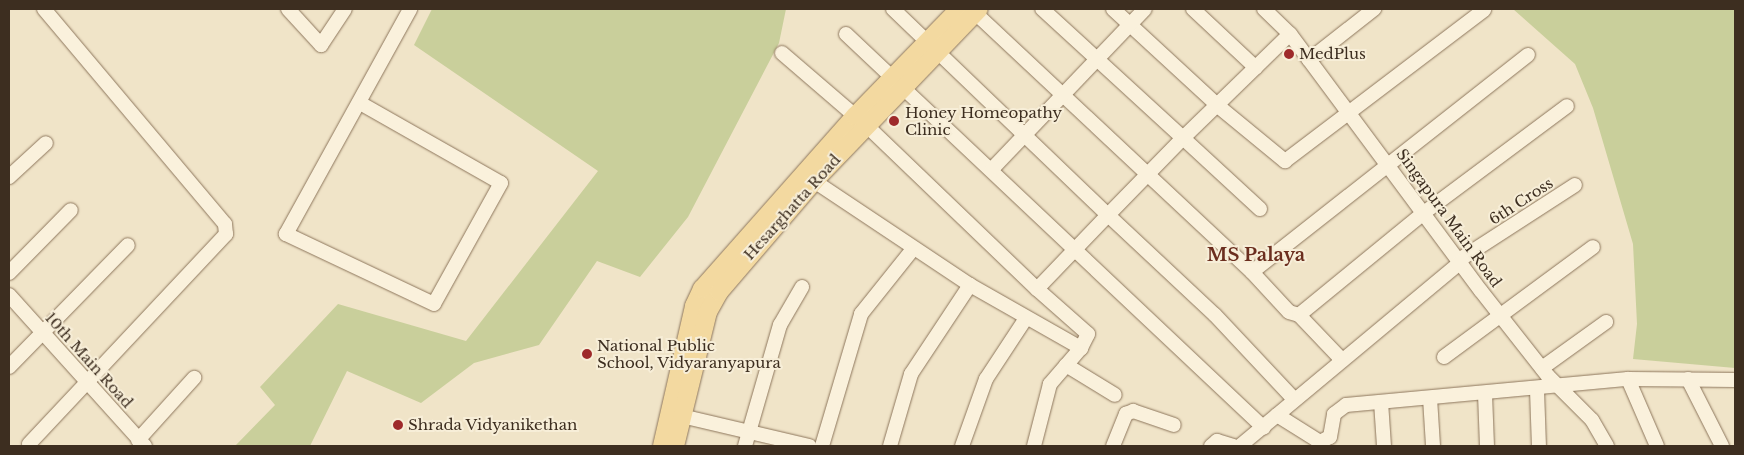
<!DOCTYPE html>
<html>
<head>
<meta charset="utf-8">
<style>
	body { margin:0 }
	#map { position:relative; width:1744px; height:455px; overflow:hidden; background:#f0e4c8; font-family:"Libre Baskerville",serif }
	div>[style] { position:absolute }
	.green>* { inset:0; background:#c9cf9b }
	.roads { filter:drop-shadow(0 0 1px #8d765c) drop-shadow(0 0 1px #8d765c) }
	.minor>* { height:14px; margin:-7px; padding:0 7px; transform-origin:7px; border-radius:7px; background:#faf1dc }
	.major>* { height:18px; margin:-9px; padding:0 9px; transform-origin:9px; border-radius:9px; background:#f3d9a0 }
	.dots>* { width:14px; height:14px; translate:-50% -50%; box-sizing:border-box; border:2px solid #f7eed8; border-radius:50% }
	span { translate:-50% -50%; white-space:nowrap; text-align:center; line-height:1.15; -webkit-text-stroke:4px #f7eed8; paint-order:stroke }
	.poi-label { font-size:15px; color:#3d2e20 }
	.left { translate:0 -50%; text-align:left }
	.street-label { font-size:15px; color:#3d2e20 }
	.quarter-label { font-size:18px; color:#6b2e1e; font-weight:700 }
	.frame { position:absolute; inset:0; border:10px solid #3d2e20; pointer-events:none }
</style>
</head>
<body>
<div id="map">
	<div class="green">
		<i style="clip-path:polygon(432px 9px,786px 9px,779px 43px,688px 217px,640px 277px,597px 261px,539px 345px,474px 363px,421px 403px,347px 371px,310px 446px,235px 446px,275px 405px,260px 387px,338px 304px,466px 341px,598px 171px,414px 45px)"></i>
		<i style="clip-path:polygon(1513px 9px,1735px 9px,1735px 368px,1633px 359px,1637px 324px,1633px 244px,1593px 108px,1575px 64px)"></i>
	</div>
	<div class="roads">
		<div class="minor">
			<i style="left:288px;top:9px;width:49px;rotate:47.5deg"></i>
			<i style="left:321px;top:45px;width:43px;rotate:-56.3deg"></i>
			<i style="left:893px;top:9px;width:298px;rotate:43.8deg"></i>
			<i style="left:1108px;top:215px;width:107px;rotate:-45.8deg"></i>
			<i style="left:1183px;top:138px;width:191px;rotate:-137.5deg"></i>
			<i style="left:971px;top:9px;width:385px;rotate:43.1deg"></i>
			<i style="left:1252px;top:272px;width:351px;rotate:-38.2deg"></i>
			<i style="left:1113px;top:9px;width:143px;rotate:42.7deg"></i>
			<i style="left:1218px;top:106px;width:87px;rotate:39.4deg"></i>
			<i style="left:1285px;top:161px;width:250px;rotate:-37.2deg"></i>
			<i style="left:1193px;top:9px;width:86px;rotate:43.1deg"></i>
			<i style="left:1264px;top:9px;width:36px;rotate:44deg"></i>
			<i style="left:1290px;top:34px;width:320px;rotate:53.4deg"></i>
			<i style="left:1481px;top:291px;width:108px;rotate:51.8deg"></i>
			<i style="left:1548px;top:376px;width:62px;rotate:45deg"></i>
			<i style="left:1592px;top:420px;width:30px;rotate:60deg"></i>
			<i style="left:846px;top:34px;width:574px;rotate:43.31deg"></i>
			<i style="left:782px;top:53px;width:112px;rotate:40.7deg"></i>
			<i style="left:867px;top:126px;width:236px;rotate:43.8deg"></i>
			<i style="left:1037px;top:289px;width:103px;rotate:-46.2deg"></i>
			<i style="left:1108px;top:215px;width:146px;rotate:43.1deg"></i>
			<i style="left:1215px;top:315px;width:114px;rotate:46.8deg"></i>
			<i style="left:1309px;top:60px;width:83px;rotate:-38.1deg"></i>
			<i style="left:360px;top:103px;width:162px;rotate:29.6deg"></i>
			<i style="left:501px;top:183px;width:138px;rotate:119deg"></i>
			<i style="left:434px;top:304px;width:164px;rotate:-154.7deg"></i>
			<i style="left:286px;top:234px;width:257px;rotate:-61.1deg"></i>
			<i style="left:992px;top:169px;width:221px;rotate:-46.3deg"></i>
			<i style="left:9px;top:177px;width:50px;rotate:-42.6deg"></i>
			<i style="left:814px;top:181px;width:187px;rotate:33.7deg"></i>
			<i style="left:970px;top:285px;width:128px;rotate:29.6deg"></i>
			<i style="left:1081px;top:348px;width:48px;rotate:130.7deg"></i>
			<i style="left:1050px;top:384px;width:64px;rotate:104.5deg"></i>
			<i style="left:1260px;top:209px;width:105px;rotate:-137.3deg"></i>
			<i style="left:1183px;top:138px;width:149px;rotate:-44.2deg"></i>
			<i style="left:1459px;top:260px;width:138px;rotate:-32.9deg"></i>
			<i style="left:1252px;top:272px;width:54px;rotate:47.2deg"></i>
			<i style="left:1289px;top:312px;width:10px;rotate:17deg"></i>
			<i style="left:1299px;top:315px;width:163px;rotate:-39.3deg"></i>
			<i style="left:1425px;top:212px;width:177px;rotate:-36.7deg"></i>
			<i style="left:9px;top:273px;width:88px;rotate:-45.5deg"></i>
			<i style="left:1037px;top:289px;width:68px;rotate:41.4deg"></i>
			<i style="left:1088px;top:334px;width:16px;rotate:117deg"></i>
			<i style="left:9px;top:295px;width:203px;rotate:48deg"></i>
			<i style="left:1299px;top:315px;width:61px;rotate:46.3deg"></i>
			<i style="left:1444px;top:357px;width:185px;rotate:-36.4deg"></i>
			<i style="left:1066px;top:365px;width:57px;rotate:31.5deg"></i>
			<i style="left:9px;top:367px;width:170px;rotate:-45.7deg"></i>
			<i style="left:1542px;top:368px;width:79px;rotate:-35.7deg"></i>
			<i style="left:1628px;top:379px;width:107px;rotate:0.5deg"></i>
			<i style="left:1688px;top:379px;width:75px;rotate:63.1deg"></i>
			<i style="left:1537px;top:390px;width:56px;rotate:88deg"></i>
			<i style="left:1485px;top:394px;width:52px;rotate:87.8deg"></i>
			<i style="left:1430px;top:398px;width:48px;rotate:86.4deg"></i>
			<i style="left:1381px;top:402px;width:44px;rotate:86.1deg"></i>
			<i style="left:673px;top:414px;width:140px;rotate:13.2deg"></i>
			<i style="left:1277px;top:415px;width:51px;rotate:32.1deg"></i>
			<i style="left:1320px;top:442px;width:11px;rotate:-27deg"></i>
			<i style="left:1330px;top:437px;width:23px;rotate:-80deg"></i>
			<i style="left:1334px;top:414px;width:15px;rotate:-37deg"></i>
			<i style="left:1346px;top:405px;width:283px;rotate:-5.3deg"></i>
			<i style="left:1628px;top:379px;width:73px;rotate:66.6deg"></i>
			<i style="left:138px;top:440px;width:84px;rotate:-47.9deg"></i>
			<i style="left:29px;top:444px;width:288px;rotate:-46.8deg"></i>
			<i style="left:226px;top:234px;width:10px;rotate:-96deg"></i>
			<i style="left:225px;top:224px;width:281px;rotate:-130.1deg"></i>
			<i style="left:745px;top:446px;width:126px;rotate:-73.9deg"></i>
			<i style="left:780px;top:325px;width:44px;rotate:-59.9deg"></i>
			<i style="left:822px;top:446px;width:138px;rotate:-73.5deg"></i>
			<i style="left:861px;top:314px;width:83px;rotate:-51.3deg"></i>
			<i style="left:890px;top:446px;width:75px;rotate:-73.7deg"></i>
			<i style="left:911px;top:374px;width:107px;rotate:-56.5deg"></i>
			<i style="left:962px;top:446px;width:71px;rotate:-70.3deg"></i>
			<i style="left:986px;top:379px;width:73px;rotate:-56.7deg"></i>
			<i style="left:1113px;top:446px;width:35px;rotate:-68deg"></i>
			<i style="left:1126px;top:414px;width:8px;rotate:-23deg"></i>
			<i style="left:1133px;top:411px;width:43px;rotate:18.9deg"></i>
			<i style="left:1211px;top:446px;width:8px;rotate:-40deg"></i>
			<i style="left:1217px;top:441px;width:17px;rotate:17deg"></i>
			<i style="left:1240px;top:446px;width:288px;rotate:-39.8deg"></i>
		</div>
		<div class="major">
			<i style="left:662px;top:446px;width:144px;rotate:-77.1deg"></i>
			<i style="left:694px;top:306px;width:19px;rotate:-65deg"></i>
			<i style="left:702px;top:289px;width:231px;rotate:-48.5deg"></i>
			<i style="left:855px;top:116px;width:149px;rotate:-45.8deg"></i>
			<i style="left:675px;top:446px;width:138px;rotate:-76.2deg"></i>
			<i style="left:708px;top:312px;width:23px;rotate:-61deg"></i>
			<i style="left:719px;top:292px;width:146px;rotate:-49.4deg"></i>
			<i style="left:814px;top:181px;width:238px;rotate:-46.2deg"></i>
		</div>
	</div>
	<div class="dots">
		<i style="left:1289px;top:54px;background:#9e2a2b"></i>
		<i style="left:894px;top:121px;background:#9e2a2b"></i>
		<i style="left:587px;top:354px;background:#9e2a2b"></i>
		<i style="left:398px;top:425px;background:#9e2a2b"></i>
	</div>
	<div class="poi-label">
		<span class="left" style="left:1299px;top:54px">MedPlus</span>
		<span class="left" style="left:905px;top:121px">Honey Homeopathy<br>Clinic</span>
		<span class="left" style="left:597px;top:354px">National Public<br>School, Vidyaranyapura</span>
		<span class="left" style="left:408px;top:425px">Shrada Vidyanikethan</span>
	</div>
	<div class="street-label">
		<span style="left:1521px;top:201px;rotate:-33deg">6th Cross</span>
		<span style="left:792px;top:207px;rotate:-48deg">Hesarghatta Road</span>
		<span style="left:1449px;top:218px;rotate:54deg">Singapura Main Road</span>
		<span style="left:89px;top:360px;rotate:48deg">10th Main Road</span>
	</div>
	<div class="quarter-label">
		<span style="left:1256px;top:255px">MS Palaya</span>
	</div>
	<div class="frame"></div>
</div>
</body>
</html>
